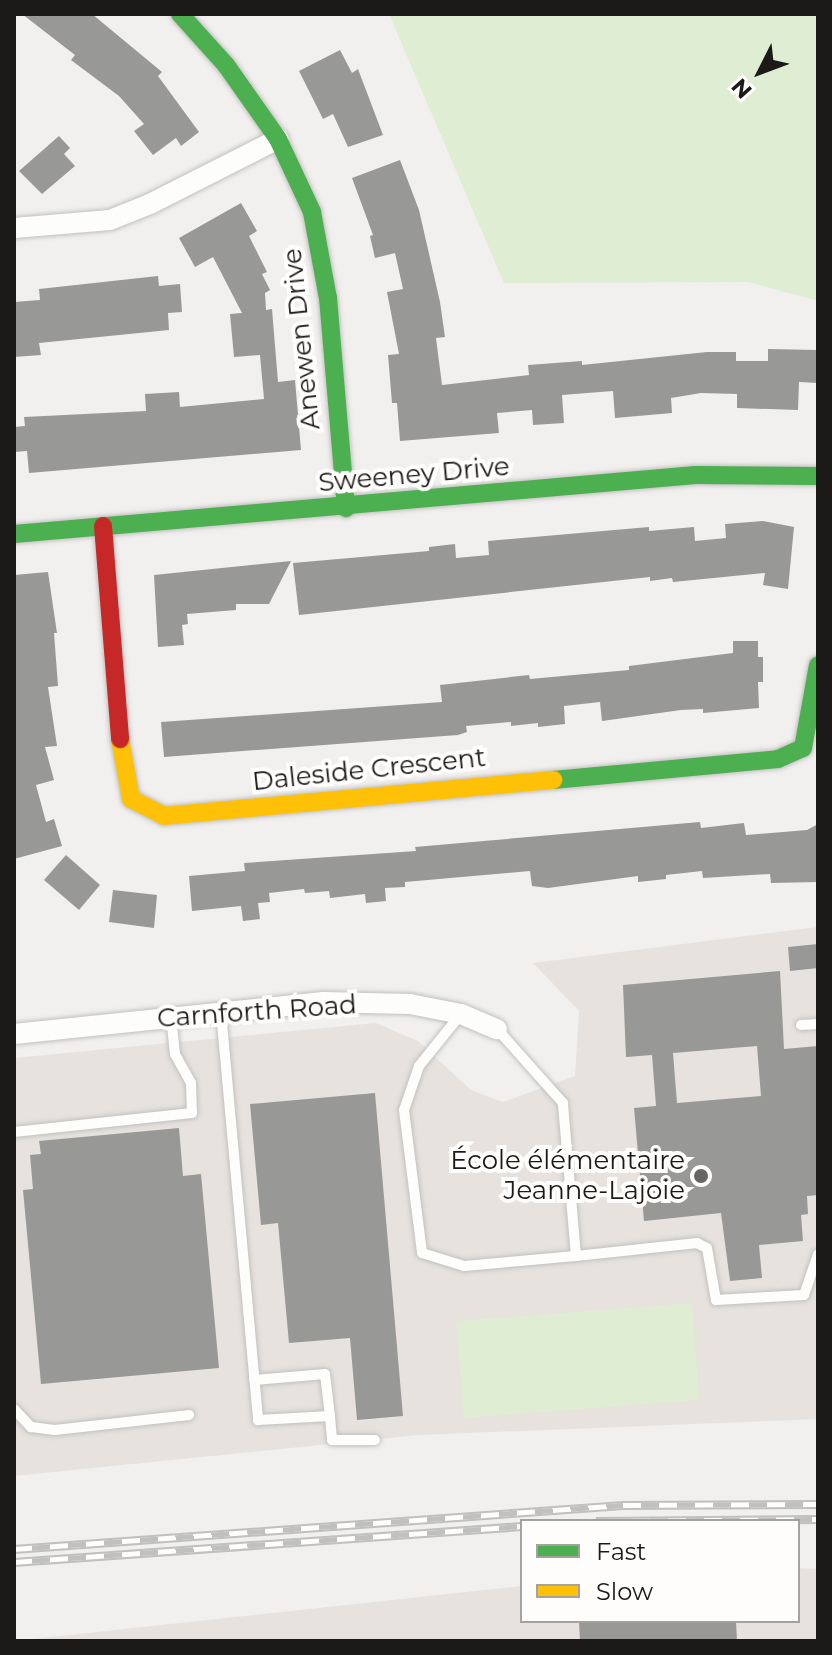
<!DOCTYPE html>
<html>
<head>
<meta charset="utf-8">
<style>
	body { margin:0 }
	#map { position:relative; width:832px; height:1655px; overflow:hidden; background:#f1f0ee; font-family:Montserrat,sans-serif }
	div>[style] { position:absolute }
	.built>* { inset:0; background:#e7e2dd }
	.green>* { inset:0; background:#dfedd3 }
	.building>* { inset:0; background:#989897 }
	.roads { filter:drop-shadow(0 0 2px #c2c1c0) drop-shadow(0 0 2px #c2c1c0) }
	.lane>* { height:10px; margin:-5px; padding:0 5px; transform-origin:5px; border-radius:5px; background:#fdfdfc }
	.street>* { height:20px; margin:-10px; padding:0 10px; transform-origin:10px; border-radius:10px; background:#fdfdfc }
	.fast>* { height:18px; margin:-9px; padding:0 9px; transform-origin:9px; border-radius:9px; background:#4caf50 }
	.slow>* { height:18px; margin:-9px; padding:0 9px; transform-origin:9px; border-radius:9px; background:#ffc107 }
	.jam>* { height:18px; margin:-9px; padding:0 9px; transform-origin:9px; border-radius:9px; background:#c62828 }
	.rail>* { height:9px; margin-top:-4.5px; transform-origin:0; background:repeating-linear-gradient(90deg,#fffdfc 0 18px,#c0c0be 0 36px); box-sizing:border-box; border-block:2px solid #c0c0be }
	.dots>* { width:22px; height:22px; translate:-50% -50%; box-sizing:border-box; border:4px solid #fffdfc; border-radius:50% }
	span { translate:-50% -50%; white-space:nowrap; text-align:center; line-height:1.15; -webkit-text-stroke:8px #fffdfc; paint-order:stroke }
	.street-label { font-size:26px; color:#1b1a19 }
	.poi-label { font-size:26px; color:#1b1a19 }
	.right { translate:-100% -50%; text-align:right }
	.frame { position:absolute; inset:0; border:16px solid #1b1a19; pointer-events:none }
	.legend { position:absolute; left:520px; top:1519px; width:280px; height:104px; box-sizing:border-box; background:#fffdfc; border:2px solid #a4a2a1; margin:0; padding:10px 14px; list-style:none; font-size:24px; color:#1b1a19 }
	.legend li { display:flex; align-items:center; gap:16px; height:40px }
	.legend b { width:40px; border:2px solid #a4a2a1 }
	.north { position:absolute; left:720px; top:32px; width:80px; height:80px; -webkit-text-stroke:6px #fffdfc; paint-order:stroke; rotate:228deg; font-size:22px; font-weight:700; line-height:32px; text-align:center; color:#1b1a19 }
	.north::after { content:''; display:block; margin:auto; width:28px; height:36px; background:#1b1a19; clip-path:polygon(50% 0,100% 100%,50% 72%,0 100%) }
</style>
</head>
<body>
<div id="map">
	<div class="built">
		<i style="clip-path:polygon(818px 927px,818px 1419px,419px 1435px,14px 1476px,14px 1058px,376px 1023px,418px 1041px,471px 1090px,503px 1102px,575px 1076px,579px 1011px,533px 963px)"></i>
		<i style="clip-path:polygon(798px 1568px,818px 1569px,818px 1641px,14px 1641px,522px 1586px,522px 1621px,798px 1621px)"></i>
	</div>
	<div class="green">
		<i style="clip-path:polygon(389px 14px,818px 14px,818px 301px,748px 282px,504px 283px)"></i>
		<i style="clip-path:polygon(692px 1303px,699px 1400px,464px 1418px,456px 1321px)"></i>
	</div>
	<div class="building">
		<i style="clip-path:polygon(22px 14px,92px 14px,162px 72px,158px 76px,199px 132px,181px 146px,176px 138px,153px 155px,134px 131px,144px 124px,119px 96px,71px 60px,75px 55px)"></i>
		<i style="clip-path:polygon(340px 50px,352px 73px,358px 69px,383px 135px,348px 147px,333px 114px,323px 119px,299px 71px)"></i>
		<i style="clip-path:polygon(59px 136px,70px 148px,64px 154px,75px 166px,42px 194px,19px 171px)"></i>
		<i style="clip-path:polygon(400px 160px,419px 210px,440px 302px,445px 337px,436px 338px,442px 385px,529px 375px,528px 365px,582px 361px,582px 365px,707px 352px,736px 352px,736px 361px,768px 361px,768px 349px,818px 350px,818px 383px,799px 382px,798px 410px,737px 408px,737px 394px,701px 393px,671px 398px,672px 413px,615px 418px,613px 391px,562px 395px,564px 423px,533px 425px,532px 410px,497px 413px,499px 433px,400px 441px,397px 403px,392px 403px,388px 355px,399px 354px,387px 292px,403px 289px,395px 253px,375px 258px,370px 236px,373px 235px,352px 178px)"></i>
		<i style="clip-path:polygon(241px 203px,257px 231px,249px 236px,267px 272px,262px 274px,270px 290px,265px 293px,266px 310px,272px 309px,278px 382px,295px 380px,301px 450px,29px 473px,27px 451px,14px 452px,14px 427px,25px 426px,24px 417px,146px 411px,145px 394px,179px 392px,180px 407px,264px 399px,260px 355px,234px 357px,230px 314px,242px 313px,213px 257px,195px 267px,179px 238px)"></i>
		<i style="clip-path:polygon(158px 276px,159px 286px,180px 284px,182px 312px,168px 313px,169px 330px,39px 343px,41px 355px,14px 357px,14px 302px,40px 300px,39px 289px)"></i>
		<i style="clip-path:polygon(763px 521px,794px 527px,788px 589px,763px 585px,765px 573px,673px 582px,672px 578px,650px 581px,650px 577px,299px 615px,293px 563px,429px 551px,429px 547px,455px 544px,456px 558px,489px 555px,488px 541px,649px 527px,649px 531px,694px 527px,695px 541px,726px 538px,725px 524px)"></i>
		<i style="clip-path:polygon(291px 561px,269px 604px,236px 604px,236px 610px,187px 614px,188px 624px,182px 625px,184px 645px,158px 647px,154px 575px)"></i>
		<i style="clip-path:polygon(48px 572px,57px 633px,54px 633px,58px 686px,48px 687px,57px 746px,45px 747px,54px 780px,36px 785px,46px 822px,54px 819px,62px 846px,14px 859px,14px 575px)"></i>
		<i style="clip-path:polygon(733px 641px,758px 641px,758px 657px,763px 657px,763px 682px,758px 682px,759px 708px,703px 713px,703px 709px,681px 710px,602px 721px,600px 702px,564px 706px,565px 724px,538px 727px,538px 723px,511px 726px,511px 722px,466px 726px,467px 732px,458px 735px,164px 757px,161px 722px,442px 702px,440px 685px,529px 675px,530px 679px,629px 670px,629px 666px,733px 653px)"></i>
		<i style="clip-path:polygon(700px 822px,701px 828px,744px 823px,746px 835px,807px 830px,818px 824px,818px 882px,771px 883px,770px 874px,703px 878px,702px 871px,666px 875px,666px 879px,638px 882px,638px 876px,548px 888px,532px 886px,530px 871px,405px 882px,405px 887px,385px 888px,386px 901px,366px 903px,365px 894px,330px 898px,329px 891px,305px 893px,304px 889px,269px 893px,270px 902px,258px 903px,260px 919px,243px 921px,241px 906px,192px 911px,189px 876px,245px 871px,244px 863px,416px 851px,415px 847px)"></i>
		<i style="clip-path:polygon(66px 855px,100px 885px,79px 910px,44px 880px)"></i>
		<i style="clip-path:polygon(113px 890px,157px 895px,154px 928px,109px 922px)"></i>
		<i style="clip-path:polygon(818px 944px,818px 968px,790px 971px,788px 947px)"></i>
		<i style="clip-path:polygon(evenodd,780px 971px,784px 1049px,818px 1046px,818px 1195px,807px 1196px,808px 1214px,801px 1215px,803px 1241px,759px 1245px,762px 1278px,730px 1281px,721px 1213px,644px 1221px,634px 1108px,656px 1106px,652px 1055px,626px 1057px,623px 985px,780px 971px,757px 1046px,761px 1096px,677px 1103px,673px 1053px,757px 1046px)"></i>
		<i style="clip-path:polygon(375px 1093px,403px 1416px,357px 1420px,350px 1338px,289px 1343px,278px 1223px,261px 1225px,250px 1104px)"></i>
		<i style="clip-path:polygon(179px 1128px,183px 1176px,201px 1174px,219px 1368px,41px 1384px,23px 1190px,33px 1189px,30px 1155px,41px 1154px,39px 1141px)"></i>
		<i style="clip-path:polygon(579px 1621px,736px 1621px,737px 1641px,580px 1641px)"></i>
	</div>
	<div class="roads">
		<div class="lane">
			<i style="left:221px;top:1012px;width:410px;rotate:84.8deg"></i>
			<i style="left:258px;top:1420px;width:72px;rotate:-3.2deg"></i>
			<i style="left:330px;top:1416px;width:42px;rotate:-96.8deg"></i>
			<i style="left:325px;top:1374px;width:71px;rotate:175.2deg"></i>
			<i style="left:461px;top:1014px;width:67px;rotate:128.9deg"></i>
			<i style="left:419px;top:1066px;width:46px;rotate:108.8deg"></i>
			<i style="left:404px;top:1110px;width:144px;rotate:82.8deg"></i>
			<i style="left:422px;top:1253px;width:44px;rotate:17.2deg"></i>
			<i style="left:464px;top:1266px;width:112px;rotate:-5.1deg"></i>
			<i style="left:576px;top:1256px;width:154px;rotate:-94.9deg"></i>
			<i style="left:563px;top:1103px;width:99px;rotate:-131.7deg"></i>
			<i style="left:801px;top:1025px;width:17px;rotate:-3deg"></i>
			<i style="left:14px;top:1132px;width:179px;rotate:-6.1deg"></i>
			<i style="left:192px;top:1113px;width:30px;rotate:-92deg"></i>
			<i style="left:191px;top:1083px;width:33px;rotate:-119deg"></i>
			<i style="left:175px;top:1054px;width:36px;rotate:-96deg"></i>
			<i style="left:576px;top:1256px;width:122px;rotate:-6.1deg"></i>
			<i style="left:697px;top:1243px;width:11px;rotate:27deg"></i>
			<i style="left:707px;top:1248px;width:53px;rotate:80.2deg"></i>
			<i style="left:716px;top:1300px;width:88px;rotate:-3.3deg"></i>
			<i style="left:804px;top:1295px;width:43px;rotate:-71.1deg"></i>
			<i style="left:14px;top:1409px;width:25px;rotate:47deg"></i>
			<i style="left:31px;top:1427px;width:24px;rotate:7deg"></i>
			<i style="left:55px;top:1430px;width:135px;rotate:-6.4deg"></i>
			<i style="left:330px;top:1416px;width:24px;rotate:85deg"></i>
			<i style="left:332px;top:1440px;width:43px"></i>
		</div>
		<div class="street">
			<i style="left:14px;top:228px;width:96px;rotate:-4.8deg"></i>
			<i style="left:110px;top:220px;width:43px;rotate:-21.8deg"></i>
			<i style="left:150px;top:204px;width:144px;rotate:-26.9deg"></i>
			<i style="left:14px;top:1034px;width:311px;rotate:-5.9deg"></i>
			<i style="left:323px;top:1002px;width:87px;rotate:1.3deg"></i>
			<i style="left:410px;top:1004px;width:52px;rotate:11.1deg"></i>
			<i style="left:461px;top:1014px;width:39px;rotate:23deg"></i>
		</div>
		<div class="fast">
			<i style="left:180px;top:14px;width:69px;rotate:48deg"></i>
			<i style="left:226px;top:65px;width:90px;rotate:54.9deg"></i>
			<i style="left:278px;top:139px;width:81px;rotate:65deg"></i>
			<i style="left:312px;top:212px;width:87px;rotate:79.5deg"></i>
			<i style="left:328px;top:298px;width:211px;rotate:85.1deg"></i>
			<i style="left:14px;top:534px;width:684px;rotate:-4.95deg"></i>
			<i style="left:695px;top:475px;width:123px;rotate:0.5deg"></i>
			<i style="left:553px;top:780px;width:226px;rotate:-5.3deg"></i>
			<i style="left:778px;top:759px;width:27px;rotate:-24deg"></i>
			<i style="left:803px;top:748px;width:84px;rotate:-79.8deg"></i>
		</div>
		<div class="slow">
			<i style="left:120px;top:739px;width:61px;rotate:79.6deg"></i>
			<i style="left:131px;top:799px;width:37px;rotate:27deg"></i>
			<i style="left:164px;top:816px;width:391px;rotate:-5.3deg"></i>
		</div>
		<div class="jam">
			<i style="left:103px;top:526px;width:214px;rotate:85.4deg"></i>
		</div>
	</div>
	<div class="rail">
		<i style="left:596px;top:1521px;width:222px;rotate:-0.5deg"></i>
		<i style="left:14px;top:1549px;width:611px;rotate:-4.13deg"></i>
		<i style="left:623px;top:1505px;width:195px;rotate:-0.3deg"></i>
		<i style="left:14px;top:1562px;width:509px;rotate:-4.05deg"></i>
	</div>
	<div class="dots">
		<i style="left:701px;top:1176px;background:#666564"></i>
	</div>
	<div class="street-label">
		<span style="left:302px;top:339px;rotate:-96deg">Anewen Drive</span>
		<span style="left:414px;top:475px;rotate:-5deg">Sweeney Drive</span>
		<span style="left:369px;top:770px;rotate:-6deg">Daleside Crescent</span>
		<span style="left:257px;top:1012px;rotate:-4deg">Carnforth Road</span>
	</div>
	<div class="poi-label">
		<span class="right" style="left:685px;top:1176px">École élémentaire<br>Jeanne-Lajoie</span>
	</div>
	<div class="frame"></div>
	<ul class="legend">
	<li><b style="height:10px;background:#4caf50"></b>Fast</li>
	<li><b style="height:10px;background:#ffc107"></b>Slow</li>
	</ul>
	<div class="north">N</div>
</div>
</body>
</html>
